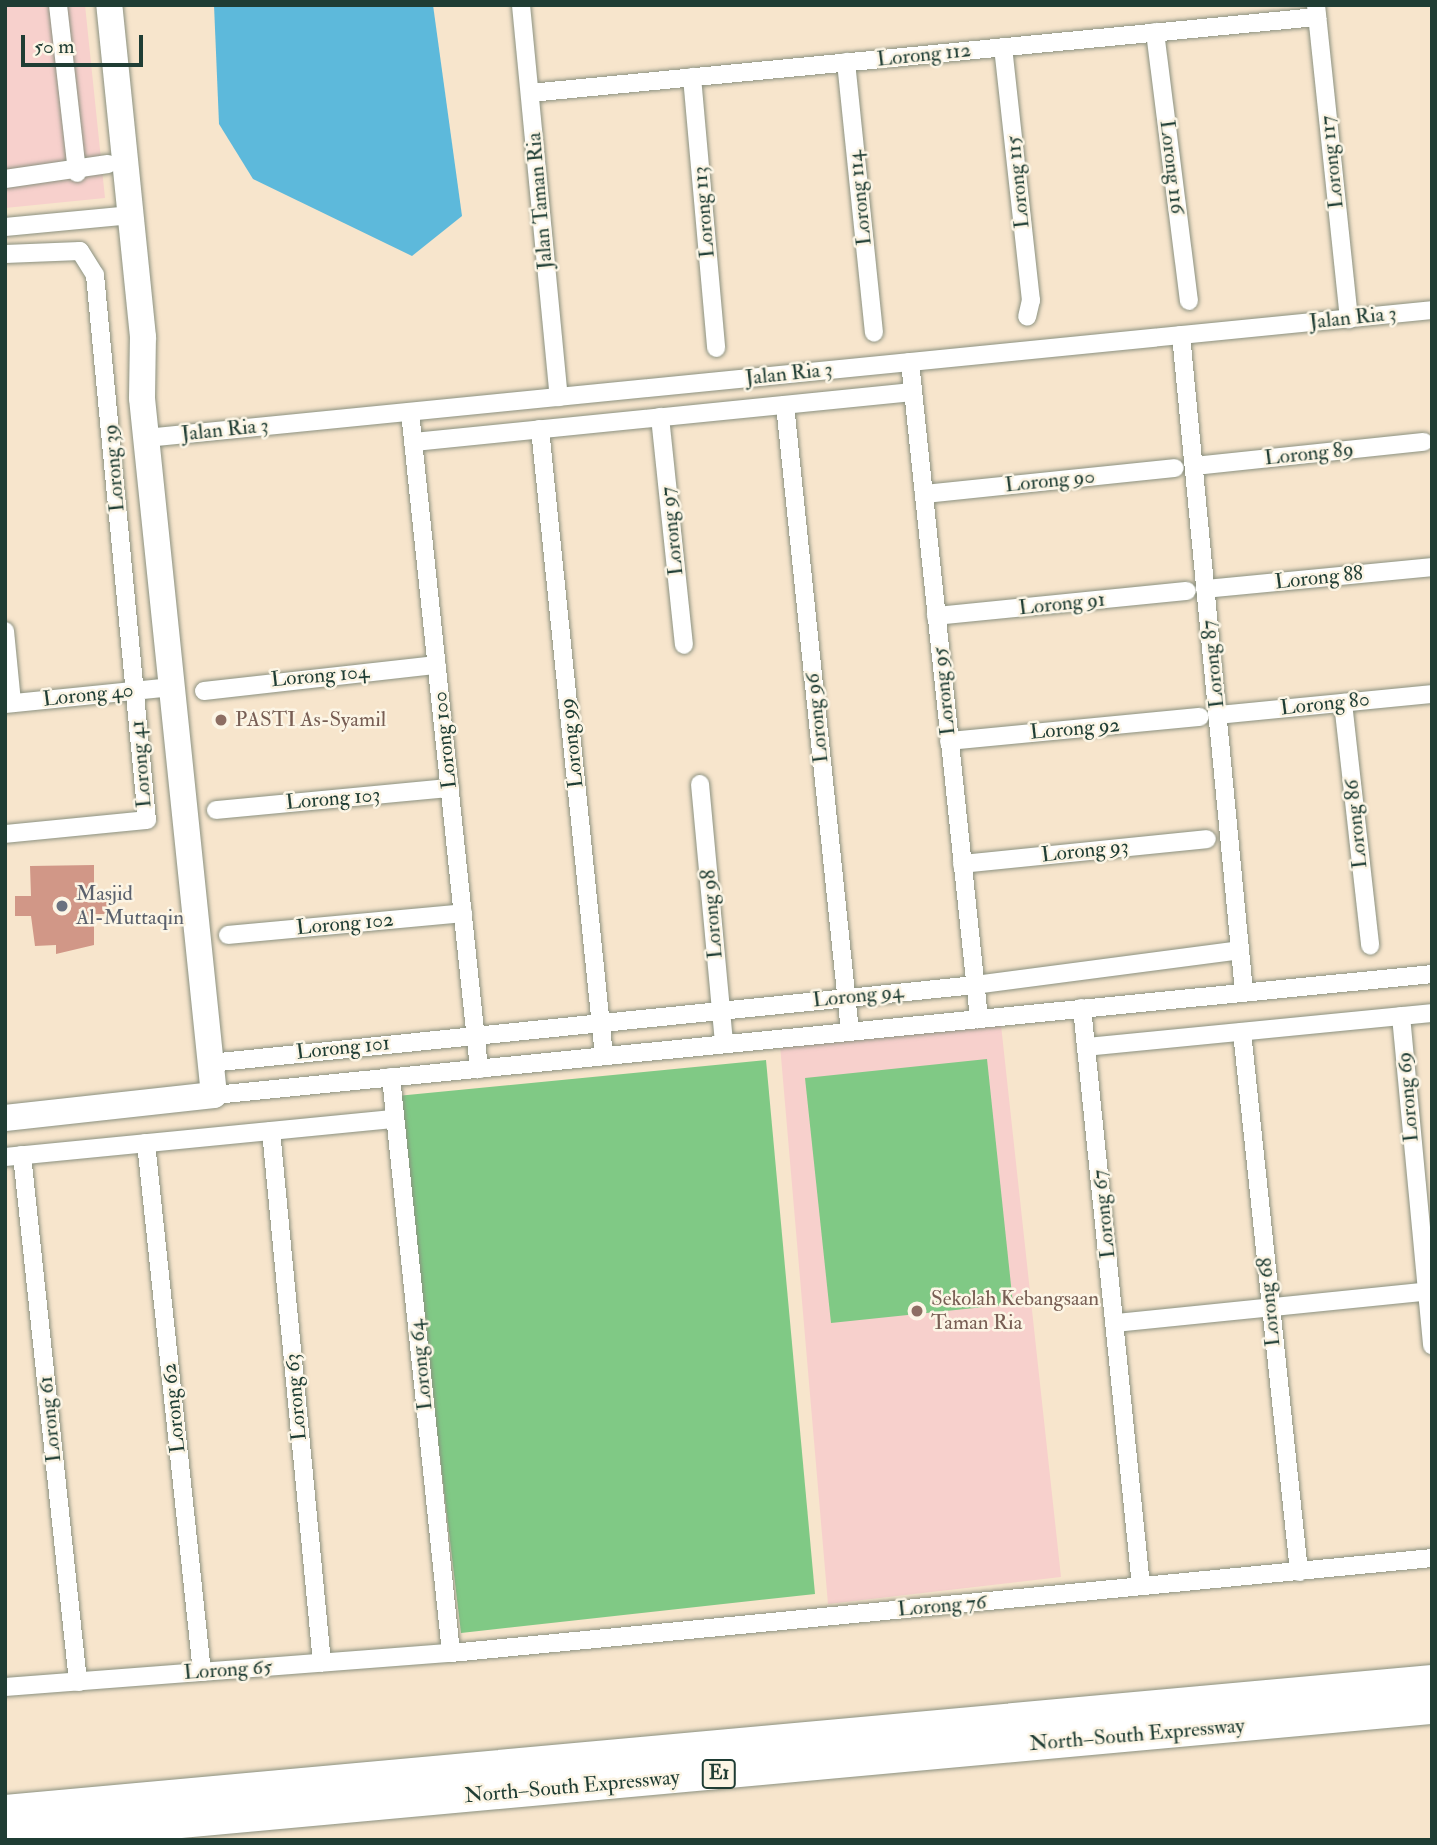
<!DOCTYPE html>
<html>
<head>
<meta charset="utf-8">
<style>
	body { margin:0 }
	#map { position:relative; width:1437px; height:1845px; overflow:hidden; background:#f7e5cc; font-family:"IM FELL Double Pica",serif }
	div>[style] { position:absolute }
	.built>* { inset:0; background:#f7d0cc }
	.green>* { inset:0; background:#80c985 }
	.water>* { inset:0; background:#5db9db }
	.building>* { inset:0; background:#d19787 }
	.roads { filter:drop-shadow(0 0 2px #8b9180) drop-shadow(0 0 2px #8b9180) }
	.street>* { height:18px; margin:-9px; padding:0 9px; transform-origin:9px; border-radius:9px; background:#fff }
	.secondary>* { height:26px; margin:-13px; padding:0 13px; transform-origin:13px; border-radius:13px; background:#fff }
	.highway>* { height:33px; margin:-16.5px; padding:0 16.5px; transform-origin:16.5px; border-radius:16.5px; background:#fff }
	.dots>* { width:19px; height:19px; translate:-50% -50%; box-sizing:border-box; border:4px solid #fcf5e5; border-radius:50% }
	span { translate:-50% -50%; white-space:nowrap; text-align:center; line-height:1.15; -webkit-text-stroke:5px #fcf5e5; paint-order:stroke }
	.shield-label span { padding:2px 5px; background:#fcf5e5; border:2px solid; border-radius:5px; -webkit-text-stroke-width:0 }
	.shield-label { font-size:19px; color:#1f3d34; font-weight:700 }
	.street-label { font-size:21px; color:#1f3d34 }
	.education-label { font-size:21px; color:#785e54 }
	.left { translate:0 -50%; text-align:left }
	.worship-label { font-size:21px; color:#5b616d }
	.frame { position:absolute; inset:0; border:7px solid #1f3d34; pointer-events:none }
	.scale { position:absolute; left:21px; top:35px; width:122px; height:32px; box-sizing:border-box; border:4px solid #1f3d34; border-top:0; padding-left:9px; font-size:21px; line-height:24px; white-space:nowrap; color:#1f3d34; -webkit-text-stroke:5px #fcf5e5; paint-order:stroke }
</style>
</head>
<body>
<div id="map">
	<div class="built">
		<i style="clip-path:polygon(5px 5px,85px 5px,105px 198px,5px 208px)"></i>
		<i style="clip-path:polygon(1001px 1025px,1061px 1577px,828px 1604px,780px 1045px)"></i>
	</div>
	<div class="green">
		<i style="clip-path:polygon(987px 1059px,1013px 1304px,831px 1323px,805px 1078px)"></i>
		<i style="clip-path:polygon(766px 1060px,815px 1594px,461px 1633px,397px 1096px)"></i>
	</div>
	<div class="water">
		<i style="clip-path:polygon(214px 5px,433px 5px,462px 216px,412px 256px,253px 179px,219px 124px)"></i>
	</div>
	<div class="building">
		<i style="clip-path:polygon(94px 865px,94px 899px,109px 899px,109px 914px,94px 914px,94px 945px,56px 954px,56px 945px,35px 946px,31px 916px,15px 916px,15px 896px,31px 896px,30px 866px)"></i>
	</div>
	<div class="roads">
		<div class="street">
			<i style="left:58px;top:5px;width:169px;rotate:83.5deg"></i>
			<i style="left:521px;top:5px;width:394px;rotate:84.5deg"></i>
			<i style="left:1316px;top:5px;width:316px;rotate:84deg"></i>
			<i style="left:1155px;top:32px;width:271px;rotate:82.8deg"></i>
			<i style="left:1003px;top:47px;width:255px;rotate:83.7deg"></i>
			<i style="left:1031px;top:300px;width:17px;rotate:103deg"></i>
			<i style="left:846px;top:62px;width:272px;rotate:84.1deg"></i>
			<i style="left:692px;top:77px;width:272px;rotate:84.9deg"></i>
			<i style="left:530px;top:93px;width:791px;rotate:-5.52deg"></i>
			<i style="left:5px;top:179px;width:104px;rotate:-8.3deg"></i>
			<i style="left:5px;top:227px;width:127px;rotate:-5.4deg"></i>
			<i style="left:5px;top:254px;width:75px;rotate:-2.3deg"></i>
			<i style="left:80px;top:251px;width:28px;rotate:58deg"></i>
			<i style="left:95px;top:275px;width:547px;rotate:84.55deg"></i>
			<i style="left:147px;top:820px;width:143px;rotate:174.4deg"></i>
			<i style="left:1181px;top:335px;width:660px;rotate:84.52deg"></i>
			<i style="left:910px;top:362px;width:661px;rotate:84deg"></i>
			<i style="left:785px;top:405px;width:630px;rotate:84.08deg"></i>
			<i style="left:410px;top:412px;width:661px;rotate:84deg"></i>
			<i style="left:660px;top:417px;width:229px;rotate:84deg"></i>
			<i style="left:540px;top:429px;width:630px;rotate:84.17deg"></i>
			<i style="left:146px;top:438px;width:1292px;rotate:-5.68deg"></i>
			<i style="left:414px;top:442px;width:501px;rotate:-5.72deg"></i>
			<i style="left:1194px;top:466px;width:231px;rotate:-6deg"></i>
			<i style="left:924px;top:494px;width:252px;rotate:-5.9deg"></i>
			<i style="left:1205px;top:589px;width:228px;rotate:-5.5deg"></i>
			<i style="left:936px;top:616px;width:252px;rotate:-5.7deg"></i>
			<i style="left:5px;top:631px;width:72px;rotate:84.4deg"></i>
			<i style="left:204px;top:691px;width:234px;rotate:-6.4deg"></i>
			<i style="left:1343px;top:703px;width:244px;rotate:83.6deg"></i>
			<i style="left:5px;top:704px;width:168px;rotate:-5.8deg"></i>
			<i style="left:1218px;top:715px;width:215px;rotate:-5.6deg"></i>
			<i style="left:949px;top:741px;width:252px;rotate:-5.5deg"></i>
			<i style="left:700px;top:784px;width:261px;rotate:84.7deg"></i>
			<i style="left:216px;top:810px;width:235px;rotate:-5.4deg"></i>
			<i style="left:962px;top:864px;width:246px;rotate:-5.8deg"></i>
			<i style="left:228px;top:935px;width:236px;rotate:-5.3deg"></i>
			<i style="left:1082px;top:1008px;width:581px;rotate:84.17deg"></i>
			<i style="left:1401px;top:1016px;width:331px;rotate:84.6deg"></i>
			<i style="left:1242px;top:1032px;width:543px;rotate:83.97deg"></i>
			<i style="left:1086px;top:1047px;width:348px;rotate:-5.6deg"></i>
			<i style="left:210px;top:1063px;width:769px;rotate:-5.82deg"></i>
			<i style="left:975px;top:985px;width:267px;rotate:-7.5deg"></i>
			<i style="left:391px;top:1077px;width:579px;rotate:84.05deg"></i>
			<i style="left:214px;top:1095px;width:1224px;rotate:-5.67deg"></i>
			<i style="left:271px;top:1131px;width:534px;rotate:84.52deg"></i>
			<i style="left:146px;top:1143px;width:532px;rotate:83.96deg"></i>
			<i style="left:22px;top:1155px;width:530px;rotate:83.93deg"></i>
			<i style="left:5px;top:1157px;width:392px;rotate:-5.6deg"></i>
			<i style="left:1116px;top:1323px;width:318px;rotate:-5.8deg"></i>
			<i style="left:5px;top:1687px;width:447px;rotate:-4.4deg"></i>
			<i style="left:451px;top:1653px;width:986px;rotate:-5.53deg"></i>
		</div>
		<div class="secondary">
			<i style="left:5px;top:1118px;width:210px;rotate:-6.3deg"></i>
			<i style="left:214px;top:1095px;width:701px;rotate:-95.9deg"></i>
			<i style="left:142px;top:398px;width:61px;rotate:-89.1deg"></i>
			<i style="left:143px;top:337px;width:334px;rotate:-95.8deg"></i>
		</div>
		<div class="highway">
			<i style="left:5px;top:1811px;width:1433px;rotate:-5.21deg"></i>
			<i style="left:5px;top:1837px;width:1433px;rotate:-5.21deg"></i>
		</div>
	</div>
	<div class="dots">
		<i style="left:221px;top:720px;background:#8d6e63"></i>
		<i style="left:62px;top:906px;background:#6b7280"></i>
		<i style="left:917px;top:1311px;background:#8d6e63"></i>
	</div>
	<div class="shield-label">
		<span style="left:719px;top:1774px">E1</span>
	</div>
	<div class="street-label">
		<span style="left:924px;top:55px;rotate:-6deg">Lorong 112</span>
		<span style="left:1332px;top:162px;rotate:-96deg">Lorong 117</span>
		<span style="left:1172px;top:167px;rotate:83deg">Lorong 116</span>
		<span style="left:1018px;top:182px;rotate:-96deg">Lorong 115</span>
		<span style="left:860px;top:198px;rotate:-96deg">Lorong 114</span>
		<span style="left:540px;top:201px;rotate:-95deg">Jalan Taman Ria</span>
		<span style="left:704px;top:212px;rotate:-95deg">Lorong 113</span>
		<span style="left:1353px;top:318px;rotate:-6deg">Jalan Ria 3</span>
		<span style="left:789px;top:374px;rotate:-6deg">Jalan Ria 3</span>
		<span style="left:225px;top:430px;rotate:-6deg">Jalan Ria 3</span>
		<span style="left:1309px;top:454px;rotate:-6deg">Lorong 89</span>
		<span style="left:114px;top:468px;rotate:-95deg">Lorong 39</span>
		<span style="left:1050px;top:481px;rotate:-6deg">Lorong 90</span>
		<span style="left:672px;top:531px;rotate:-96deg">Lorong 97</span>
		<span style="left:1319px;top:578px;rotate:-6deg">Lorong 88</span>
		<span style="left:1062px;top:604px;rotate:-6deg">Lorong 91</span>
		<span style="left:1213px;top:664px;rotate:-96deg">Lorong 87</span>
		<span style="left:320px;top:676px;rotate:-5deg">Lorong 104</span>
		<span style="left:944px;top:691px;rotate:-96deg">Lorong 95</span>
		<span style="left:88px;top:695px;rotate:-6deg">Lorong 40</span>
		<span style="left:1325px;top:704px;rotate:-6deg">Lorong 80</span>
		<span style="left:817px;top:718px;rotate:-96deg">Lorong 96</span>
		<span style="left:1075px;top:729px;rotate:-5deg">Lorong 92</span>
		<span style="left:445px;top:740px;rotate:-96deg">Lorong 100</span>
		<span style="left:572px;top:743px;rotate:-96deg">Lorong 99</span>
		<span style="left:141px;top:764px;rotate:-95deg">Lorong 41</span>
		<span style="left:333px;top:799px;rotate:-5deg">Lorong 103</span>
		<span style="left:1356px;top:824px;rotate:-96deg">Lorong 86</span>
		<span style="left:1085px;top:851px;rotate:-6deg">Lorong 93</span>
		<span style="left:712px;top:914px;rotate:-95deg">Lorong 98</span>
		<span style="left:345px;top:924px;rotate:-5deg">Lorong 102</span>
		<span style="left:858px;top:996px;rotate:-6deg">Lorong 94</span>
		<span style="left:343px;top:1048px;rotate:-6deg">Lorong 101</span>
		<span style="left:1408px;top:1097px;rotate:-95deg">Lorong 69</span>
		<span style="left:1104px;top:1214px;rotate:-96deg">Lorong 67</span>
		<span style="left:1269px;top:1302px;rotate:-96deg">Lorong 68</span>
		<span style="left:421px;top:1365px;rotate:-96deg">Lorong 64</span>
		<span style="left:296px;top:1397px;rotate:-95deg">Lorong 63</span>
		<span style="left:174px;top:1408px;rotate:-96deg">Lorong 62</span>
		<span style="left:50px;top:1419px;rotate:-96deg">Lorong 61</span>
		<span style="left:942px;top:1606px;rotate:-5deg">Lorong 76</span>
		<span style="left:228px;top:1670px;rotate:-4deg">Lorong 65</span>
		<span style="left:1137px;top:1735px;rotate:-5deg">North–South Expressway</span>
		<span style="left:572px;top:1787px;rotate:-5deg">North–South Expressway</span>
	</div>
	<div class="education-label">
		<span class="left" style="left:235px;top:720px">PASTI As-Syamil</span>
		<span class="left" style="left:931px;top:1311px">Sekolah Kebangsaan<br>Taman Ria</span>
	</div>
	<div class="worship-label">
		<span class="left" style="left:76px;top:906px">Masjid<br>Al-Muttaqin</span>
	</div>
	<div class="frame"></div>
	<div class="scale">50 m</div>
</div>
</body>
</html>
